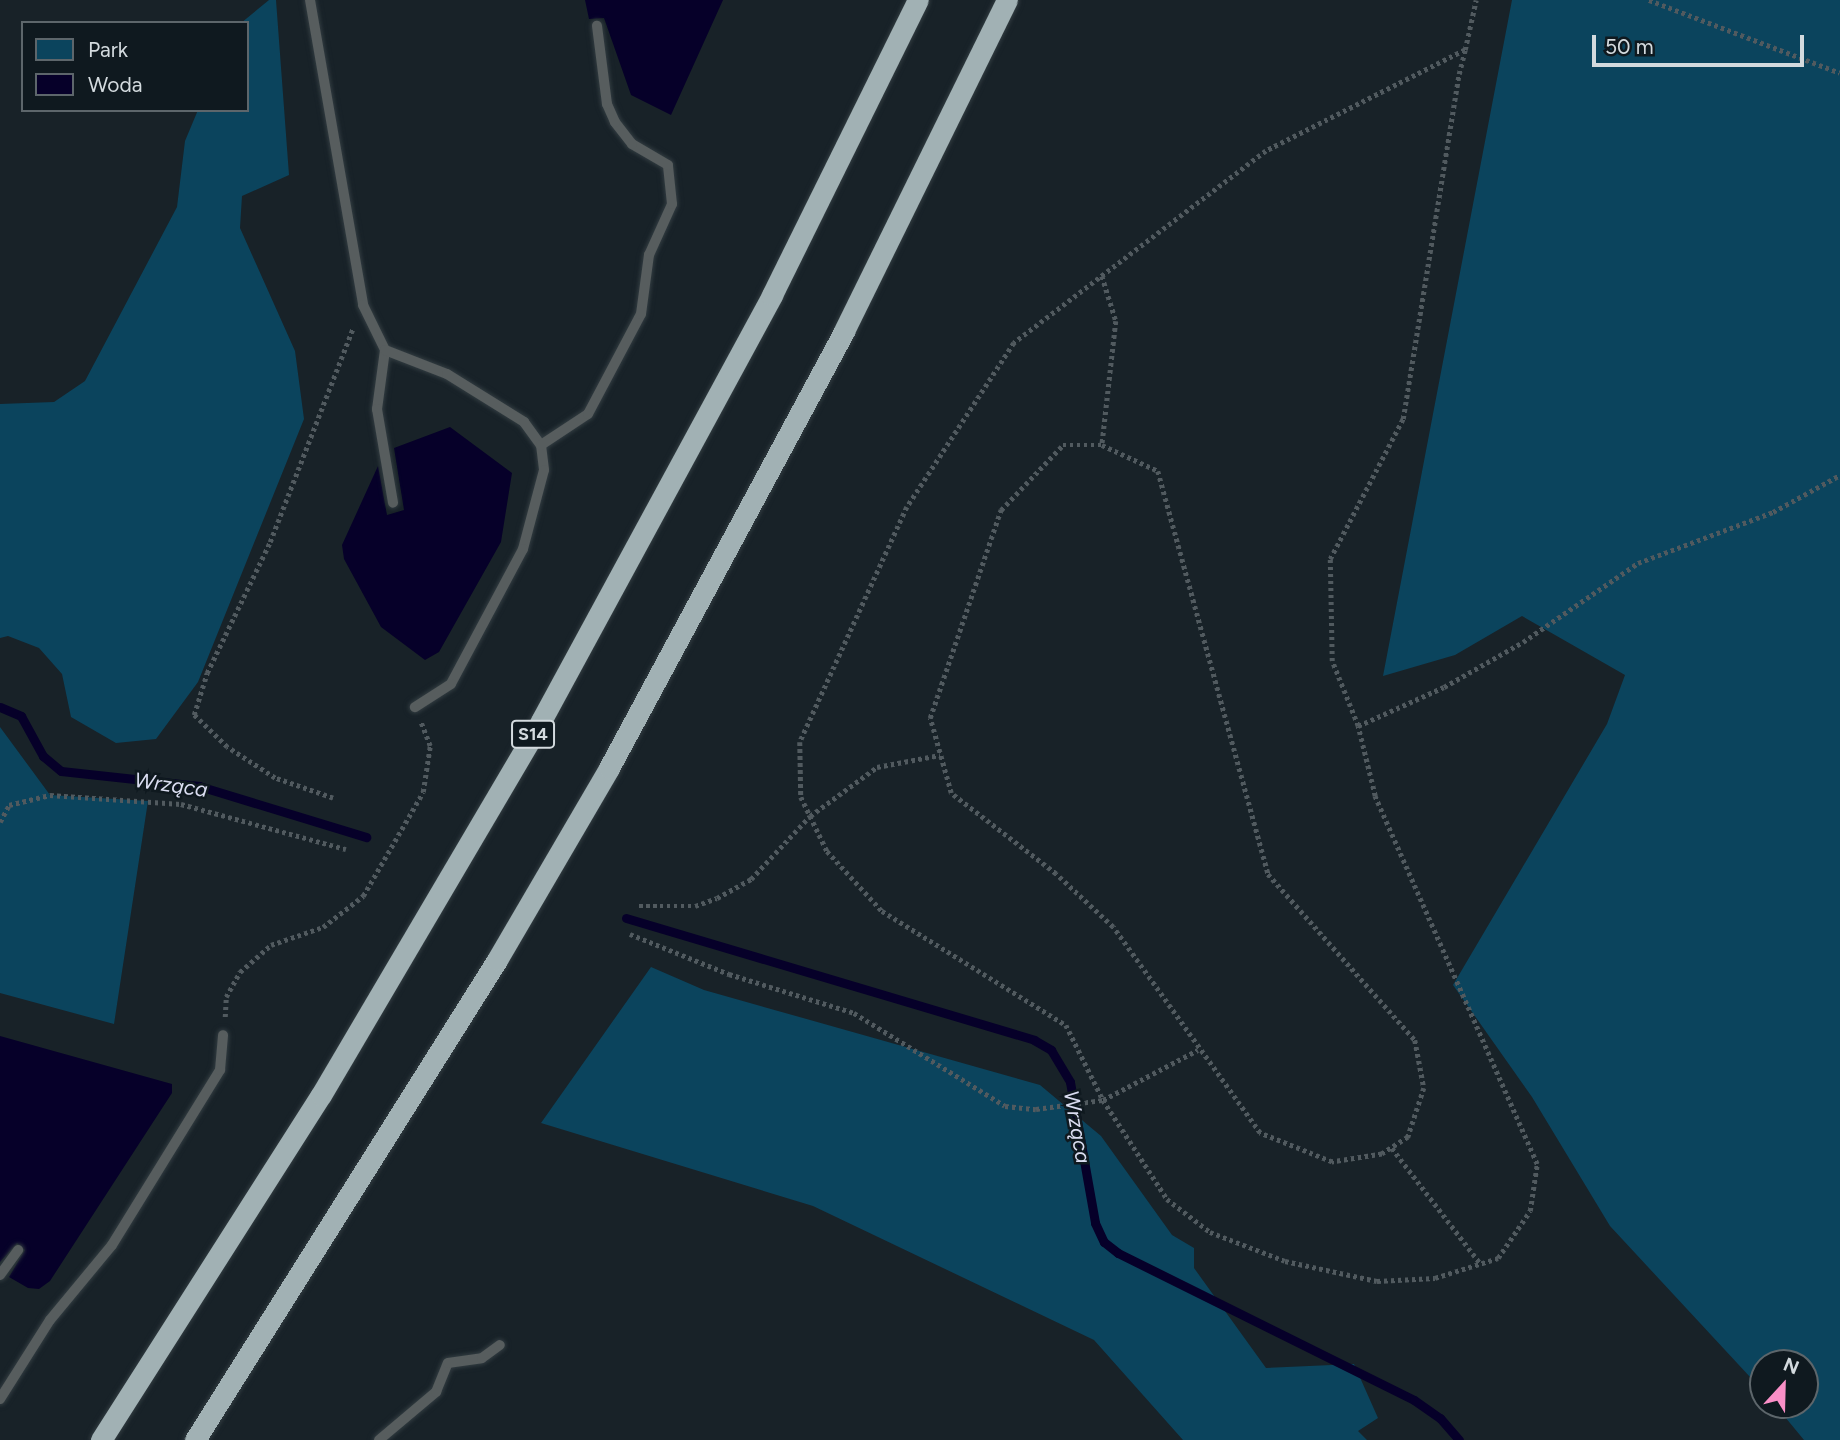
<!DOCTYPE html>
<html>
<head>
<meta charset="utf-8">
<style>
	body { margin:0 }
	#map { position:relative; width:1840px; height:1440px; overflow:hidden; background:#182228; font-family:Figtree,sans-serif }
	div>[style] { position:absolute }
	.green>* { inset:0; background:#0b445d }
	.water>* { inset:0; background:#060029 }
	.stream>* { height:9px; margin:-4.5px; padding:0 4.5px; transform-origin:4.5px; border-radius:4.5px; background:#060029 }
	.path>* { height:4.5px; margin-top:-2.25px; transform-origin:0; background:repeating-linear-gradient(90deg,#515a5f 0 3.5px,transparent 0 7px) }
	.roads { filter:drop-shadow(0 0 2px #323c41) drop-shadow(0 0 2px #323c41) }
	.lane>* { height:10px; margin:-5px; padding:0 5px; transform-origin:5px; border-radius:5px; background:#575d5e }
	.highway>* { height:21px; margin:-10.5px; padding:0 10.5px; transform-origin:10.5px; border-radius:10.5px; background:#a1b1b4 }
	span { translate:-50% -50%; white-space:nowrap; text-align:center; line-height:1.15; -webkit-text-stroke:5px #0f191f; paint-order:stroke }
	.shield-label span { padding:2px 5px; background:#0f191f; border:2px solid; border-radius:5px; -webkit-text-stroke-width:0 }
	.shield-label { font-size:18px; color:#d3dade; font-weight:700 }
	.water-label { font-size:21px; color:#daddf1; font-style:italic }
	.legend { position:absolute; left:21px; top:21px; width:228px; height:91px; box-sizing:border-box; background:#0f191f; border:2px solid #5d666b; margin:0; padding:9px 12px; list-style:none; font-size:21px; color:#d3dade }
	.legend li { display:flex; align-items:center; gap:14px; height:35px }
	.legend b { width:35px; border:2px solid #5d666b }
	.north { position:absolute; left:1749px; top:1349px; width:70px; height:70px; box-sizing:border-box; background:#0f191f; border:2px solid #5d666b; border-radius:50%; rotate:22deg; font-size:19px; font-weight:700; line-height:28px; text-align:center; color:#d3dade }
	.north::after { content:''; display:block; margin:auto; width:24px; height:32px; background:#fa8fc7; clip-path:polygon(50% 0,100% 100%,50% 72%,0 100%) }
	.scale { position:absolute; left:1592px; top:35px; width:212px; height:32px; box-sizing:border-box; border:4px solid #d3dade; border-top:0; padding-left:9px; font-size:21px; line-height:24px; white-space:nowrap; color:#d3dade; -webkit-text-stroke:5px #0f191f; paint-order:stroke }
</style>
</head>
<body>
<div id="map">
	<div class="green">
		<i style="clip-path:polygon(269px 0,276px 0,289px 175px,242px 196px,240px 228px,295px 351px,304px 419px,198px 682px,156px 739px,116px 743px,71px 717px,62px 674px,39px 648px,8px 636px,0 638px,0 404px,54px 402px,85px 381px,177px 207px,185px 141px,198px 110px,247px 110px,247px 23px,241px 23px)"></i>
		<i style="clip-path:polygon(1512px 0,1840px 0,1840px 1440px,1804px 1440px,1775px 1405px,1805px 1405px,1805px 1363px,1763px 1363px,1763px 1391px,1610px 1226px,1532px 1097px,1453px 985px,1607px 724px,1625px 675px,1522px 616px,1455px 655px,1383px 676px)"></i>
		<i style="clip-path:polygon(0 727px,50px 795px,148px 801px,114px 1024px,0 993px)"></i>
		<i style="clip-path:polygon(651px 967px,704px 990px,1040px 1085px,1101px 1136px,1172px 1235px,1194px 1248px,1194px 1268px,1266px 1368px,1354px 1364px,1378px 1418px,1358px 1431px,1367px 1440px,1183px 1440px,1094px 1340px,813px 1206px,541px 1123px)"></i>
	</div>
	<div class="water">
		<i style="clip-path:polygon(585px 0,723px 0,671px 115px,631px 95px,604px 18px,589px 19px)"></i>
		<i style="clip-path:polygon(450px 427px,512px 473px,501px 542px,439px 652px,425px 660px,381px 627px,344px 559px,342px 545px,378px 466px,387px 515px,404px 510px,394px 448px)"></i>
		<i style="clip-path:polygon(0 1036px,172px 1084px,172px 1093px,50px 1281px,39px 1289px,28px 1288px,9px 1277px,25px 1250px,17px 1243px,0 1262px)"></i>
	</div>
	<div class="stream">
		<i style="left:0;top:707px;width:23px;rotate:23deg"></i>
		<i style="left:21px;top:716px;width:46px;rotate:61.2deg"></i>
		<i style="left:43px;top:756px;width:23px;rotate:40deg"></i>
		<i style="left:61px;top:771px;width:139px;rotate:6.2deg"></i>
		<i style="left:199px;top:786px;width:175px;rotate:17deg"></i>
		<i style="left:626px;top:918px;width:426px;rotate:16.6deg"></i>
		<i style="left:1034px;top:1040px;width:20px;rotate:30deg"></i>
		<i style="left:1051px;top:1050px;width:37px;rotate:59deg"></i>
		<i style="left:1070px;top:1082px;width:143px;rotate:79.9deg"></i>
		<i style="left:1095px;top:1223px;width:21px;rotate:65deg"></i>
		<i style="left:1104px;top:1242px;width:18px;rotate:38deg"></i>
		<i style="left:1118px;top:1253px;width:330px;rotate:26.4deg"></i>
		<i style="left:1414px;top:1400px;width:32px;rotate:35deg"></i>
		<i style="left:1440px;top:1418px;width:29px;rotate:49deg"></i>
	</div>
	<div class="path">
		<i style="left:1649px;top:0;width:204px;rotate:20.9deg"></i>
		<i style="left:1465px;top:50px;width:223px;rotate:153.1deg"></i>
		<i style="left:1266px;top:151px;width:317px;rotate:142.7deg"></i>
		<i style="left:1014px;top:343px;width:196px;rotate:123.1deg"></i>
		<i style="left:907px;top:507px;width:258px;rotate:114.5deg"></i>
		<i style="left:800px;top:742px;width:55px;rotate:89deg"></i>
		<i style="left:801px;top:797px;width:60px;rotate:64.3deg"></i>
		<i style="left:827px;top:851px;width:81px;rotate:47.5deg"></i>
		<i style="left:882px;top:911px;width:216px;rotate:31.8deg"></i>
		<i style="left:1066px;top:1025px;width:84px;rotate:63.7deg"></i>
		<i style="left:1103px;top:1100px;width:118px;rotate:57.1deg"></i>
		<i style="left:1167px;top:1199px;width:54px;rotate:37.5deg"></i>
		<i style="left:1210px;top:1232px;width:80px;rotate:21.1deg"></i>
		<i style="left:1285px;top:1261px;width:94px;rotate:12.3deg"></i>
		<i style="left:1377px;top:1281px;width:58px;rotate:-3deg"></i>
		<i style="left:1435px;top:1278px;width:66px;rotate:-17.6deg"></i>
		<i style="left:1498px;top:1258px;width:57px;rotate:-55.8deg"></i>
		<i style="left:1530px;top:1211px;width:48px;rotate:-81.5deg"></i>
		<i style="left:1537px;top:1164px;width:402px;rotate:-113.8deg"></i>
		<i style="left:1375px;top:796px;width:72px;rotate:-103.7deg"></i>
		<i style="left:1358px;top:726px;width:70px;rotate:-111.8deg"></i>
		<i style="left:1332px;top:661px;width:102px;rotate:-91.1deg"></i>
		<i style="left:1330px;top:559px;width:158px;rotate:-62.5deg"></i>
		<i style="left:1403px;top:419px;width:350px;rotate:-80.8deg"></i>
		<i style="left:1459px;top:74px;width:25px;rotate:-76deg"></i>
		<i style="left:1465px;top:50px;width:51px;rotate:-77.6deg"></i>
		<i style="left:1102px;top:276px;width:47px;rotate:72.7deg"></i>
		<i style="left:1116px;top:321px;width:125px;rotate:96.4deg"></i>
		<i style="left:1063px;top:445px;width:39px"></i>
		<i style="left:1102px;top:445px;width:62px;rotate:24.9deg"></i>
		<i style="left:1158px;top:471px;width:418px;rotate:74.7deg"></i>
		<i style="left:1268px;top:874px;width:222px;rotate:48.5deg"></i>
		<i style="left:1415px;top:1040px;width:49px;rotate:79.4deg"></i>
		<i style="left:1424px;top:1088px;width:52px;rotate:108.1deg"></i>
		<i style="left:1408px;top:1137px;width:31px;rotate:147deg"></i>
		<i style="left:1382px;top:1154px;width:51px;rotate:170.9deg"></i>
		<i style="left:1332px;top:1162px;width:78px;rotate:-158.1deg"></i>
		<i style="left:1260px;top:1133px;width:253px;rotate:-125.5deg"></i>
		<i style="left:1113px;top:927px;width:78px;rotate:-137.1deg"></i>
		<i style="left:1056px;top:874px;width:133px;rotate:-142.4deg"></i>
		<i style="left:951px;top:793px;width:78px;rotate:-105.6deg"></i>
		<i style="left:930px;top:718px;width:220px;rotate:-71.2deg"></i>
		<i style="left:1001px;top:510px;width:90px;rotate:-46.4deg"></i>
		<i style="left:1358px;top:726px;width:94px;rotate:-24.4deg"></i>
		<i style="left:1444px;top:687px;width:91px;rotate:-29.7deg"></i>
		<i style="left:1523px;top:642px;width:140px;rotate:-34.5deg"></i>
		<i style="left:1638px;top:563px;width:144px;rotate:-20.7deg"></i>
		<i style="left:1773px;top:512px;width:77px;rotate:-28.9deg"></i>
		<i style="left:333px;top:798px;width:61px;rotate:-161deg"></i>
		<i style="left:275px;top:778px;width:57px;rotate:-147.1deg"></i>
		<i style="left:227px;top:747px;width:46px;rotate:-135.9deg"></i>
		<i style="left:194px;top:715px;width:44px;rotate:-72.8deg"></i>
		<i style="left:207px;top:673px;width:145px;rotate:-64.3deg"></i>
		<i style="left:270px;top:542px;width:230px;rotate:-68.8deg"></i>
		<i style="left:0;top:822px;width:19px;rotate:-62deg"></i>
		<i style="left:9px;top:805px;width:42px;rotate:-13.7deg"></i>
		<i style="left:50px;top:795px;width:131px;rotate:3.9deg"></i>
		<i style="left:181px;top:804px;width:171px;rotate:15.3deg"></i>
		<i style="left:639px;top:906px;width:56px"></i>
		<i style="left:695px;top:906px;width:23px;rotate:-20deg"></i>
		<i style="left:717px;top:898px;width:39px;rotate:-29deg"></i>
		<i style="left:751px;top:879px;width:86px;rotate:-46.9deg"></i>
		<i style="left:810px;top:816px;width:83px;rotate:-36.2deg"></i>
		<i style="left:877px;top:767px;width:64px;rotate:-10.8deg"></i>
		<i style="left:630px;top:934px;width:107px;rotate:22deg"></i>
		<i style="left:729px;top:974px;width:131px;rotate:17.3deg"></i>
		<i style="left:854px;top:1013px;width:177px;rotate:31.6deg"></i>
		<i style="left:1005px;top:1106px;width:31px;rotate:6deg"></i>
		<i style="left:1036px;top:1109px;width:68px;rotate:-7.7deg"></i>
		<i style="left:1103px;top:1100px;width:107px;rotate:-27.8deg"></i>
		<i style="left:225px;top:1017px;width:20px;rotate:-87deg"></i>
		<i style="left:226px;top:997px;width:29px;rotate:-61deg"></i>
		<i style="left:240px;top:972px;width:41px;rotate:-41.1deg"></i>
		<i style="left:271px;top:945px;width:55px;rotate:-19.1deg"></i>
		<i style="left:323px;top:927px;width:51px;rotate:-37.8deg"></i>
		<i style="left:363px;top:896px;width:120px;rotate:-60deg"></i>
		<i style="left:423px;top:792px;width:47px;rotate:-81.3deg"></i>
		<i style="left:430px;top:746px;width:25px;rotate:-111deg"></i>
		<i style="left:1392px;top:1148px;width:145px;rotate:52.6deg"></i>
	</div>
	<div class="roads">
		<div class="lane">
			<i style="left:310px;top:0;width:310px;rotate:80.1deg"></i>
			<i style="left:363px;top:305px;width:50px;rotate:63.9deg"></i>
			<i style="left:385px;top:350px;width:60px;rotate:97.7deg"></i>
			<i style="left:377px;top:409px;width:95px;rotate:80.3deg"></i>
			<i style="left:385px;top:350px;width:66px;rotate:21.2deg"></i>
			<i style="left:447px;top:374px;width:91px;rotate:31.9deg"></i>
			<i style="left:524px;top:422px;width:29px;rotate:54deg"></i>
			<i style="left:541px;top:445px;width:25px;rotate:83deg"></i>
			<i style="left:544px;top:470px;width:82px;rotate:104.9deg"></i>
			<i style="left:523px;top:549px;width:153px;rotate:118.1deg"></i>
			<i style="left:451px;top:684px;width:43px;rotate:147.4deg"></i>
			<i style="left:541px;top:445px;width:56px;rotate:-33.4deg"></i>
			<i style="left:588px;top:414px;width:113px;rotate:-62.1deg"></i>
			<i style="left:641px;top:314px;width:60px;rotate:-82.3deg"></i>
			<i style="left:649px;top:255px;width:56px;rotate:-65.7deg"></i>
			<i style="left:672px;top:204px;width:39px;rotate:-96deg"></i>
			<i style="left:668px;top:165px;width:42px;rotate:-149.7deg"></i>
			<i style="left:632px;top:144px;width:28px;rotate:-128deg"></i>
			<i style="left:615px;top:122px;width:20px;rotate:-114deg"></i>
			<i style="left:607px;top:104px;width:79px;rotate:-97.3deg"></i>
			<i style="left:0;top:1275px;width:31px;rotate:-54deg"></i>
			<i style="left:0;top:1399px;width:93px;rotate:-57.7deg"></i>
			<i style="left:50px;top:1320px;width:97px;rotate:-50.4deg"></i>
			<i style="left:112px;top:1245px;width:206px;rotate:-58.3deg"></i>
			<i style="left:220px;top:1070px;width:35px;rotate:-85deg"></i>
			<i style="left:379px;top:1440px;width:75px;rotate:-40.1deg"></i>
			<i style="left:436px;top:1392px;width:31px;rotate:-68deg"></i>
			<i style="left:448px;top:1363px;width:34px;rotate:-8deg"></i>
			<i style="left:482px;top:1358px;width:22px;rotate:-36deg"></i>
		</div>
		<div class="highway">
			<i style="left:101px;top:1440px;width:409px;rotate:-57.5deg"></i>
			<i style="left:321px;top:1095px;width:434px;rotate:-59.5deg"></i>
			<i style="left:541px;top:721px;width:485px;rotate:-61.5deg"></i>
			<i style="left:772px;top:295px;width:329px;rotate:-63.7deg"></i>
			<i style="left:195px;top:1440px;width:567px;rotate:-57.82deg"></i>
			<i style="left:497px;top:960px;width:222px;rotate:-59.7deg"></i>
			<i style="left:609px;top:768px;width:496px;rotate:-61.7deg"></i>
			<i style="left:844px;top:331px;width:369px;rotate:-63.8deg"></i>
		</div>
	</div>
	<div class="shield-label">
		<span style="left:533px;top:734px">S14</span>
	</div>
	<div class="water-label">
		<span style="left:171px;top:785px;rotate:8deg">Wrząca</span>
		<span style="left:1077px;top:1127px;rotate:80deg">Wrząca</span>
	</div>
	<ul class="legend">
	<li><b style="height:19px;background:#0b445d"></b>Park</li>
	<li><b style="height:19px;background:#060029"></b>Woda</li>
	</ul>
	<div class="north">N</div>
	<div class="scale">50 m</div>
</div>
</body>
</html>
